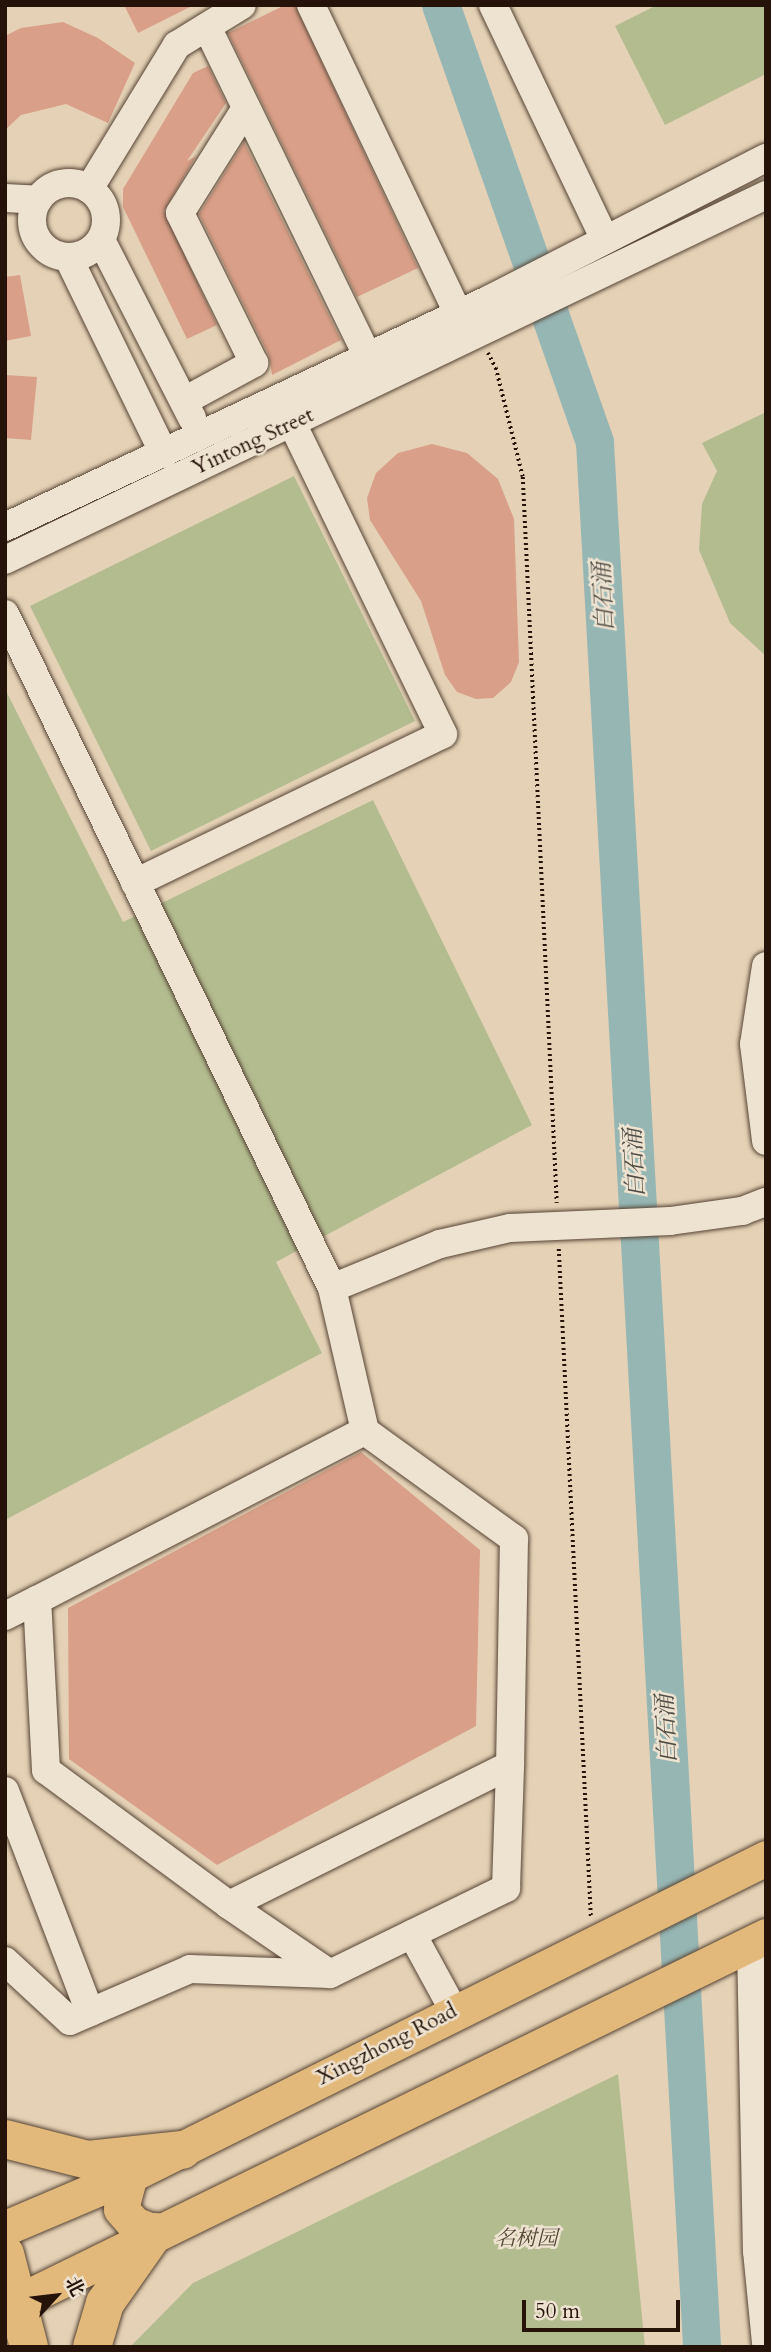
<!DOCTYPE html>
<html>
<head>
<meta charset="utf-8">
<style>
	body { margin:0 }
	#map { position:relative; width:771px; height:2352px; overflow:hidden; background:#e5d2b6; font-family:Cardo,"Noto Serif SC",serif }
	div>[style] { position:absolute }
	.green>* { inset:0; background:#b3bc8f }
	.river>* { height:38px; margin:-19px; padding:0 19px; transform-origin:19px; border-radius:19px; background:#96b6b4 }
	.building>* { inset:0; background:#d99f88 }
	.path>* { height:3.5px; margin-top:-1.75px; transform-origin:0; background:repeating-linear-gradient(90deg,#251309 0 2px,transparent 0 5.5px) }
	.roads { filter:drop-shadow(0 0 2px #554334) drop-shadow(0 0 2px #554334) }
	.minor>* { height:28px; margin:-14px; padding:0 14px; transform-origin:14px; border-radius:14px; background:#eee2d0 }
	.minor>.ring { margin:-14px; padding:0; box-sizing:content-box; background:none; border:28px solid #eee2d0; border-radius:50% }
	.major>* { height:35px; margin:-17.5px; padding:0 17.5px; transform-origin:17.5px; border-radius:17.5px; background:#e2b97b }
	.highway>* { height:38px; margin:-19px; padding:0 19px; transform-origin:19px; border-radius:19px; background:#e2b97b }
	span { translate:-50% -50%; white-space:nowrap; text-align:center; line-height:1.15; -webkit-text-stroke:5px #eee2d0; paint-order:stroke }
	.street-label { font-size:21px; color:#251309 }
	.park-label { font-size:21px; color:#504631; font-style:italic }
	.water-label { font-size:23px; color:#4d4c45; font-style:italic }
	.frame { position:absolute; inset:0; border:7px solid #251309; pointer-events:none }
	.north { position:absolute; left:21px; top:2261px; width:70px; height:70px; -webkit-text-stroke:5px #eee2d0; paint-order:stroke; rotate:63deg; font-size:19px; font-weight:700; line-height:28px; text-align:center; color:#251309 }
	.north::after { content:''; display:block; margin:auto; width:24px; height:32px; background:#251309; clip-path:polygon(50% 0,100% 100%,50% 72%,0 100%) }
	.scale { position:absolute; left:522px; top:2300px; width:158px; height:32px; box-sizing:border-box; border:4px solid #251309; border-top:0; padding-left:9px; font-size:21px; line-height:24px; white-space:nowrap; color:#251309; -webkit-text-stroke:5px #eee2d0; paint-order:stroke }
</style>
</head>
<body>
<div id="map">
	<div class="green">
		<i style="clip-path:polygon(657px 5px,766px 5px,766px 74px,665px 125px,615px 26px)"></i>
		<i style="clip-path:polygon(766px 412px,766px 656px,730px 623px,699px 550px,702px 504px,717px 471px,702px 443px)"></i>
		<i style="clip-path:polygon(294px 476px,415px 721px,151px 851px,30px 606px)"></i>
		<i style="clip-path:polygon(5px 689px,123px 922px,373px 800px,532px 1125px,276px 1262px,322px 1353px,5px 1520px)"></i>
		<i style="clip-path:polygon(618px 2074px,645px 2347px,130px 2347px,193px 2283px)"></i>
	</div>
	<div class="river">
		<i style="left:441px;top:5px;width:464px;rotate:70.6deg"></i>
		<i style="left:595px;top:443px;width:1907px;rotate:86.78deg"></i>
	</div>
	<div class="building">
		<i style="clip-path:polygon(124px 5px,194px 5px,138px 33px)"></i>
		<i style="clip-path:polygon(285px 5px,295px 5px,418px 268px,357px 297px,228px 33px)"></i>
		<i style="clip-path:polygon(63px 22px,98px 38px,135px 63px,108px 123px,66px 104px,21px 115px,5px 130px,5px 36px,21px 28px)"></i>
		<i style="clip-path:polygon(208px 66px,226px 103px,187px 161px,196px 156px,164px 211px,217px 325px,187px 339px,123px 207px,123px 189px,193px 73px)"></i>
		<i style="clip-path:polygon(244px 142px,341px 340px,272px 375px,269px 356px,199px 214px)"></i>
		<i style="clip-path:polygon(20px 275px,31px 336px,5px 341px,5px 277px)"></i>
		<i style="clip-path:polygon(5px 375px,37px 377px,31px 440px,5px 438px)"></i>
		<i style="clip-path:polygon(432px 444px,467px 453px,498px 479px,514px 519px,519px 662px,511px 682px,493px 698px,476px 699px,457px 692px,445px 675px,421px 601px,370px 520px,367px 498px,376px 473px,398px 453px)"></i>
		<i style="clip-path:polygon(361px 1452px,480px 1550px,476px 1726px,217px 1865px,69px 1759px,68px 1608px)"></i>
	</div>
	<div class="path">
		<i style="left:488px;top:353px;width:17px;rotate:62deg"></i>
		<i style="left:496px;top:368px;width:112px;rotate:76.1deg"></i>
		<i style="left:523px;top:477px;width:727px;rotate:87.32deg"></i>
		<i style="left:559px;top:1249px;width:668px;rotate:87.25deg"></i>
	</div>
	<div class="roads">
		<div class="minor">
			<i style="left:311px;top:5px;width:341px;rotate:64.5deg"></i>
			<i style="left:493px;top:5px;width:260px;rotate:64.5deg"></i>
			<i style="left:207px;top:27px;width:367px;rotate:64deg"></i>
			<i class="ring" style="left:32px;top:183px;width:46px;height:46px"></i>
			<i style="left:89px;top:189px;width:169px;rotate:-58.6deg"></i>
			<i style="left:177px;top:45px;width:76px;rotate:-31.6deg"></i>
			<i style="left:5px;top:198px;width:33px;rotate:3deg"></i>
			<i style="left:101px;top:240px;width:200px;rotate:62.9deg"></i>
			<i style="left:68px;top:257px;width:219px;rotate:64deg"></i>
			<i style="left:184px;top:401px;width:80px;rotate:-28.5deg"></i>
			<i style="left:254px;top:363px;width:167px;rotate:-116.3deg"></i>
			<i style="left:180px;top:213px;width:124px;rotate:-57.8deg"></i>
			<i style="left:5px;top:527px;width:534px;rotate:-25.17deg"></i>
			<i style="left:488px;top:300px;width:312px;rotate:-27.1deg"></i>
			<i style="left:5px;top:560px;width:844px;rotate:-25.62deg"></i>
			<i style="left:5px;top:614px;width:749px;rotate:64.12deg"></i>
			<i style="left:332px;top:1288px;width:117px;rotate:-22.2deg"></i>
			<i style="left:440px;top:1244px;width:72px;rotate:-12.9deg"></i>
			<i style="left:510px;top:1228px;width:160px;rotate:-2.5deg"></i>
			<i style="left:670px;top:1221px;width:73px;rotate:-7.9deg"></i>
			<i style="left:742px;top:1211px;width:26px;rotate:-21deg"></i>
			<i style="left:135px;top:883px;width:342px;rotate:-25.8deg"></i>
			<i style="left:443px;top:734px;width:362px;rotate:-115.9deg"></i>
			<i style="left:766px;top:966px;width:79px;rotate:98.7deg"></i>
			<i style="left:754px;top:1044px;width:98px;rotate:82.9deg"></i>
			<i style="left:332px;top:1288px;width:147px;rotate:77deg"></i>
			<i style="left:365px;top:1431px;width:184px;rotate:35.9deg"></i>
			<i style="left:514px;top:1539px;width:226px;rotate:91deg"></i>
			<i style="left:510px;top:1765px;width:314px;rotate:153.5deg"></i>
			<i style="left:229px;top:1905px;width:227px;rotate:-143.6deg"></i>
			<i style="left:46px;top:1770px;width:170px;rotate:-93deg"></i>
			<i style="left:37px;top:1600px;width:369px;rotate:-27.3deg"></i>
			<i style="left:5px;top:1616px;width:36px;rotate:-27deg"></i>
			<i style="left:5px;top:1791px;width:237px;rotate:69deg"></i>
			<i style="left:229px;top:1905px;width:122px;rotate:34.3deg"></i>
			<i style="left:412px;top:1934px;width:88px;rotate:61.4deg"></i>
			<i style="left:751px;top:1943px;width:308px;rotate:88.9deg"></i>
			<i style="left:757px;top:2251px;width:92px;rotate:84.4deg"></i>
			<i style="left:5px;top:1961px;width:88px;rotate:42.7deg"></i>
			<i style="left:70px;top:2021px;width:131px;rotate:-23.4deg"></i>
			<i style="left:190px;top:1969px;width:140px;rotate:2deg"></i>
			<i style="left:330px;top:1974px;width:196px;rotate:-26deg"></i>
			<i style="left:506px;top:1888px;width:123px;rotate:-88.1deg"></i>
		</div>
		<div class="major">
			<i style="left:130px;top:2175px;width:35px;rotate:105deg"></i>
			<i style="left:121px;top:2209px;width:20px;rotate:49deg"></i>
			<i style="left:134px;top:2224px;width:22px;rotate:21deg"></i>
			<i style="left:5px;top:2228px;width:136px;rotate:-23deg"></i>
			<i style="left:130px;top:2175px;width:711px;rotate:-26.49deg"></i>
			<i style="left:5px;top:2308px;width:847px;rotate:-26.05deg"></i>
		</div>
		<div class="highway">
			<i style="left:5px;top:2139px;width:86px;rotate:14.2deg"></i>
			<i style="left:88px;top:2160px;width:95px;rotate:-6.1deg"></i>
			<i style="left:5px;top:2254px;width:96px;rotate:75.5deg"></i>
			<i style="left:92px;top:2347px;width:46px;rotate:-73.5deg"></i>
			<i style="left:105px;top:2303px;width:87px;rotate:-54.8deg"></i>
		</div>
	</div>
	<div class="street-label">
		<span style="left:253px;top:442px;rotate:-25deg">Yintong Street</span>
		<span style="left:387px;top:2045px;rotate:-27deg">Xingzhong Road</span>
	</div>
	<div class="park-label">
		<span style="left:526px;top:2239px">名树园</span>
	</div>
	<div class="water-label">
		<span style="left:604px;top:597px;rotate:-93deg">白石涌</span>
		<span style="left:635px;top:1163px;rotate:-93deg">白石涌</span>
		<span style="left:667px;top:1729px;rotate:-93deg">白石涌</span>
	</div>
	<div class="frame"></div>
	<div class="north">北</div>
	<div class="scale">50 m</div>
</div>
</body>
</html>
